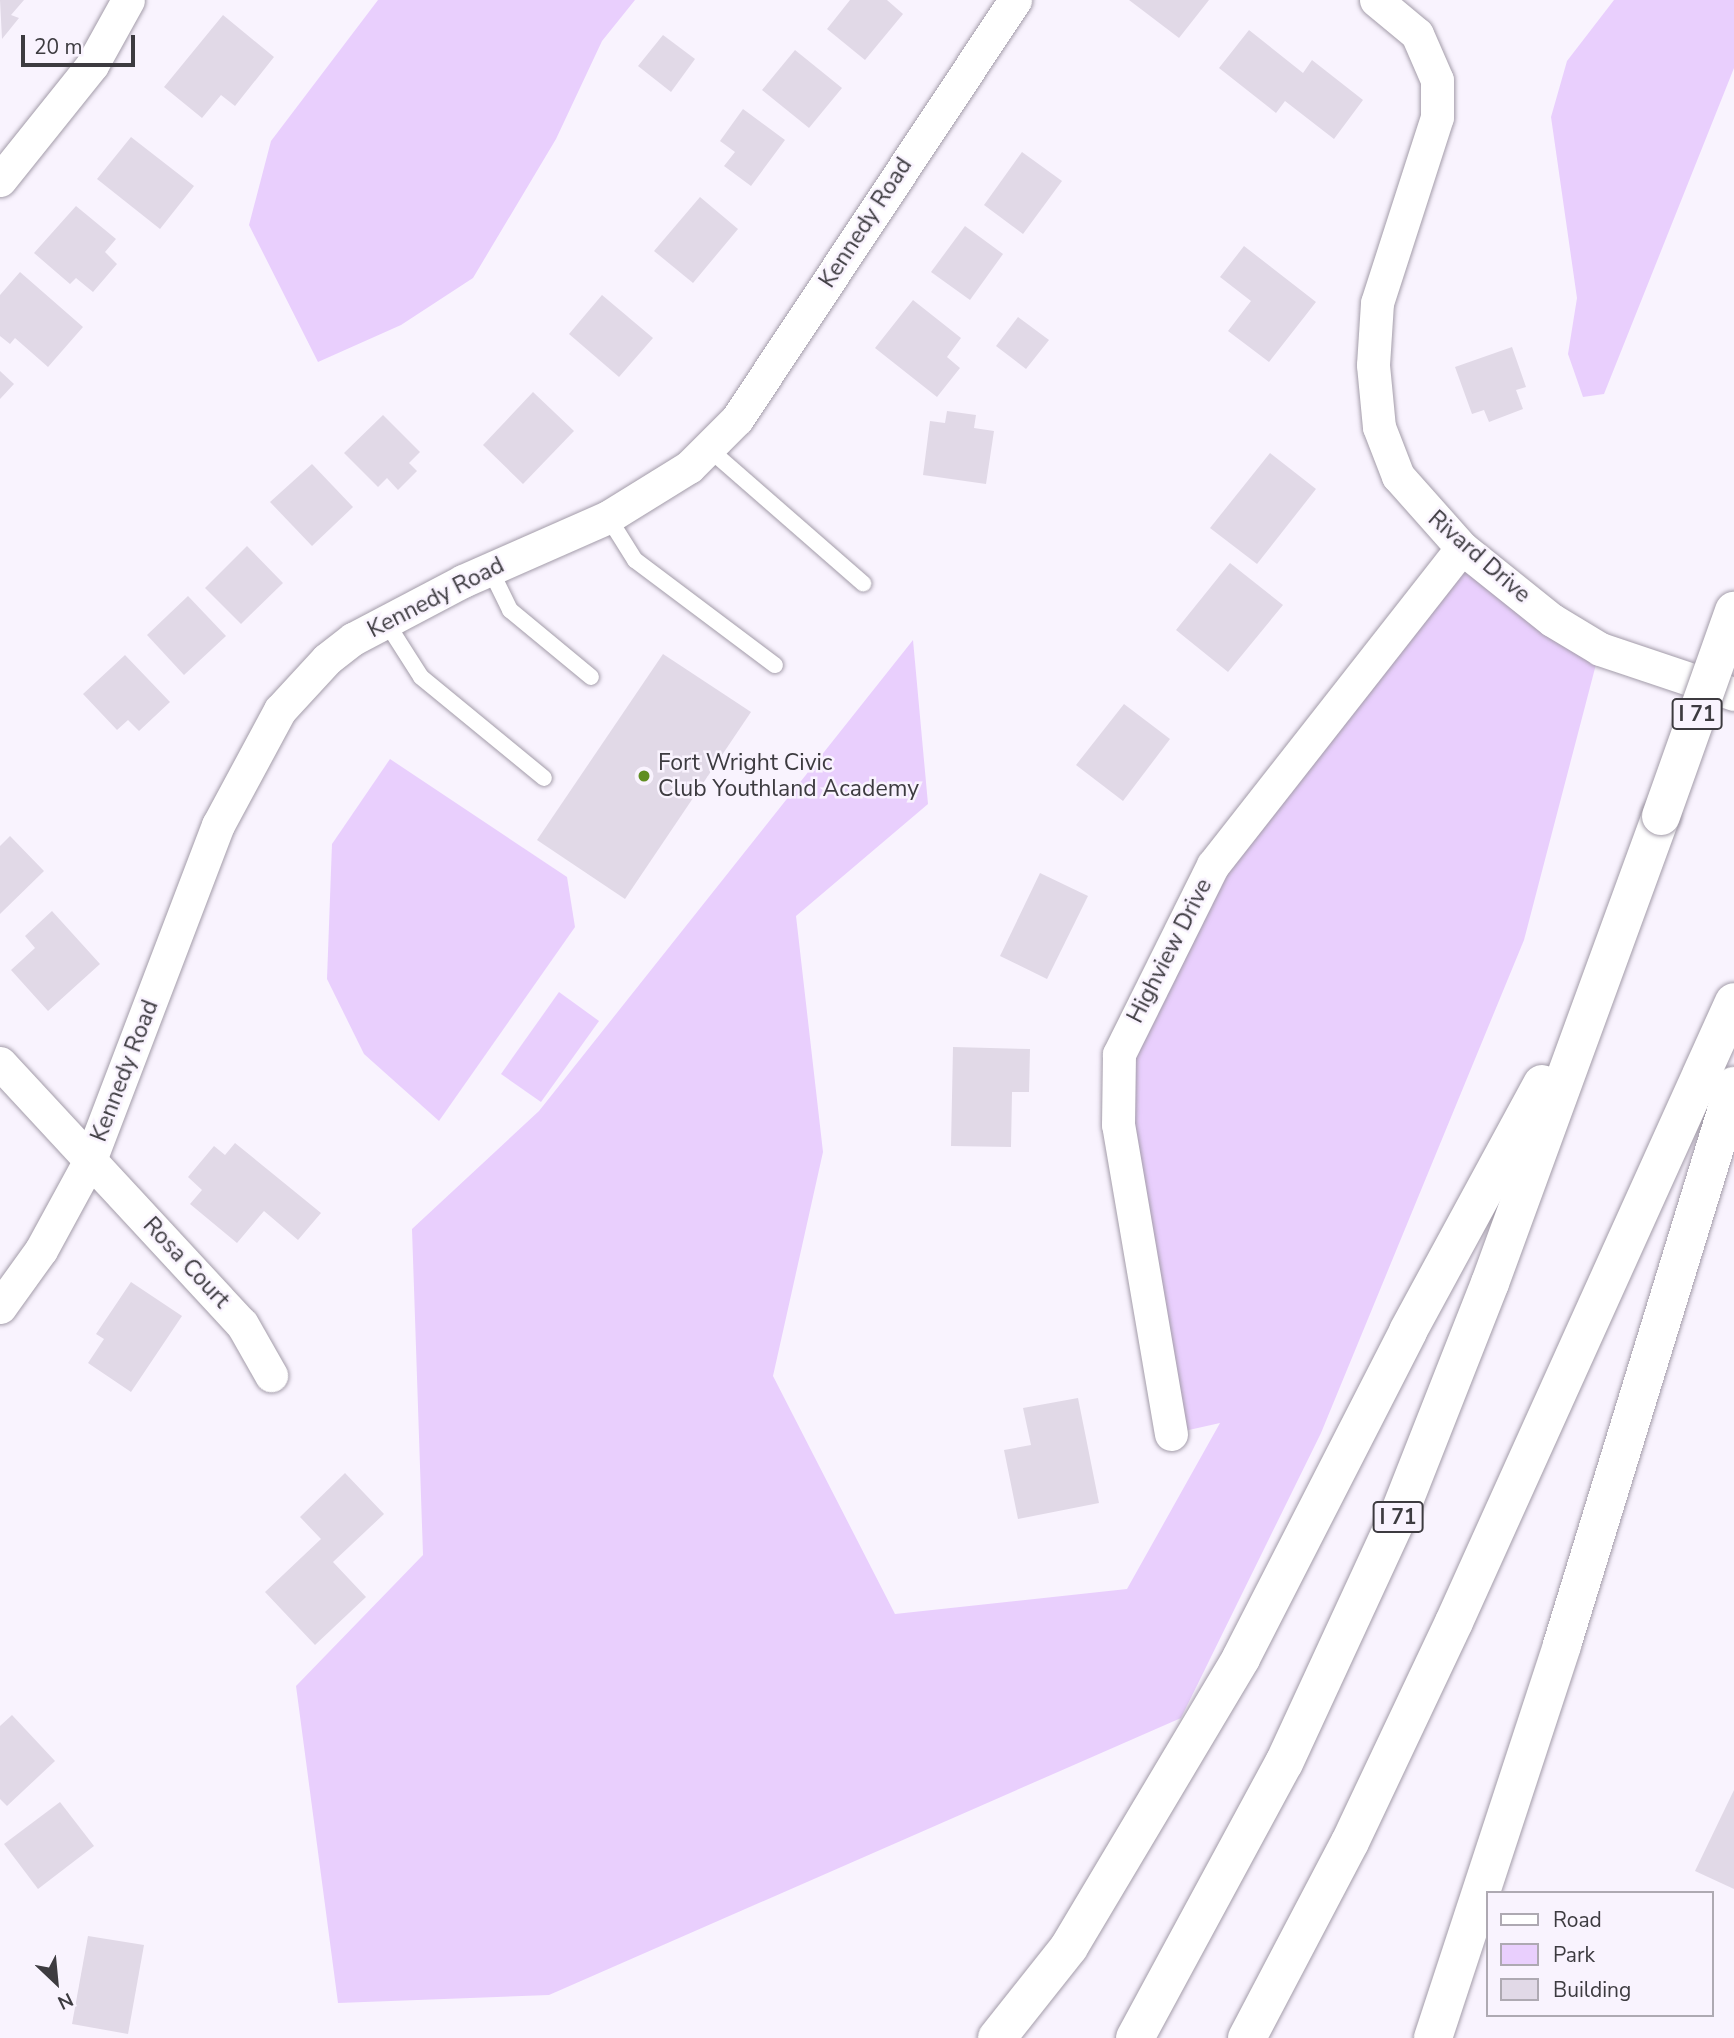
<!DOCTYPE html>
<html>
<head>
<meta charset="utf-8">
<style>
	body { margin:0 }
	#map { position:relative; width:1734px; height:2038px; overflow:hidden; background:#f9f3fe; font-family:"Nunito Sans",sans-serif }
	div>[style] { position:absolute }
	.green>* { inset:0; background:#e9cffd }
	.building>* { inset:0; background:#e1d9e7 }
	.roads { filter:drop-shadow(0 0 2px #a39ca9) drop-shadow(0 0 2px #a39ca9) }
	.service>* { height:16px; margin:-8px; padding:0 8px; transform-origin:8px; border-radius:8px; background:#fff }
	.minor>* { height:33px; margin:-16.5px; padding:0 16.5px; transform-origin:16.5px; border-radius:16.5px; background:#fff }
	.motorway>* { height:38px; margin:-19px; padding:0 19px; transform-origin:19px; border-radius:19px; background:#fff }
	.bridges { filter:drop-shadow(0 0 2px #a39ca9) drop-shadow(0 0 2px #a39ca9) }
	.motorway-bridge>* { height:38px; margin:-19px; padding:0 19px; transform-origin:19px; border-radius:19px; background:#fff }
	.dots>* { width:19px; height:19px; translate:-50% -50%; box-sizing:border-box; border:4px solid #f9f3fe; border-radius:50% }
	span { translate:-50% -50%; white-space:nowrap; text-align:center; line-height:1.15; -webkit-text-stroke:5px #f9f3fe; paint-order:stroke }
	.shield-label span { padding:2px 5px; background:#f9f3fe; border:2px solid; border-radius:5px; -webkit-text-stroke-width:0 }
	.shield-label { font-size:21px; color:#3d3b40; font-weight:700 }
	.street-label { font-size:23px; color:#3d3b40 }
	.poi-label { font-size:23px; color:#3d3b40 }
	.left { translate:0 -50%; text-align:left }
	.legend { position:absolute; left:1486px; top:1891px; width:228px; height:126px; box-sizing:border-box; background:#f9f3fe; border:2px solid #aea9b2; margin:0; padding:9px 12px; list-style:none; font-size:21px; color:#3d3b40 }
	.legend li { display:flex; align-items:center; gap:14px; height:35px }
	.legend b { width:35px; border:2px solid #aea9b2 }
	.north { position:absolute; left:21px; top:1947px; width:70px; height:70px; -webkit-text-stroke:5px #f9f3fe; paint-order:stroke; rotate:154deg; font-size:19px; font-weight:700; line-height:28px; text-align:center; color:#3d3b40 }
	.north::after { content:''; display:block; margin:auto; width:24px; height:32px; background:#3d3b40; clip-path:polygon(50% 0,100% 100%,50% 72%,0 100%) }
	.scale { position:absolute; left:21px; top:35px; width:114px; height:32px; box-sizing:border-box; border:4px solid #3d3b40; border-top:0; padding-left:9px; font-size:21px; line-height:24px; white-space:nowrap; color:#3d3b40; -webkit-text-stroke:5px #f9f3fe; paint-order:stroke }
</style>
</head>
<body>
<div id="map">
	<div class="green">
		<i style="clip-path:polygon(378px 0,635px 0,602px 41px,556px 139px,473px 278px,401px 325px,318px 362px,249px 225px,271px 141px)"></i>
		<i style="clip-path:polygon(1614px 0,1734px 0,1734px 68px,1604px 394px,1583px 397px,1568px 354px,1577px 298px,1551px 117px,1567px 61px)"></i>
		<i style="clip-path:polygon(1462px 548px,1600px 649px,1524px 940px,1321px 1433px,1181px 1718px,549px 1995px,338px 2003px,296px 1686px,423px 1555px,412px 1229px,539px 1111px,913px 640px,928px 804px,796px 916px,823px 1152px,773px 1376px,895px 1614px,1127px 1589px,1220px 1423px,1171px 1434px,1118px 1125px,1154px 975px)"></i>
		<i style="clip-path:polygon(390px 759px,567px 877px,575px 927px,439px 1121px,364px 1054px,327px 979px,332px 844px)"></i>
		<i style="clip-path:polygon(559px 992px,599px 1021px,541px 1102px,501px 1074px)"></i>
	</div>
	<div class="building">
		<i style="clip-path:polygon(0 0,24px 0,11px 15px,19px 18px,2px 39px)"></i>
		<i style="clip-path:polygon(850px 0,887px 0,903px 14px,865px 60px,827px 29px)"></i>
		<i style="clip-path:polygon(1129px 0,1209px 0,1179px 38px)"></i>
		<i style="clip-path:polygon(223px 15px,274px 57px,235px 106px,221px 95px,202px 118px,164px 87px)"></i>
		<i style="clip-path:polygon(1249px 30px,1303px 73px,1312px 60px,1363px 100px,1334px 139px,1285px 101px,1276px 113px,1219px 68px)"></i>
		<i style="clip-path:polygon(663px 35px,695px 59px,671px 92px,638px 66px)"></i>
		<i style="clip-path:polygon(795px 50px,842px 88px,809px 128px,762px 90px)"></i>
		<i style="clip-path:polygon(743px 109px,785px 140px,751px 186px,724px 166px,735px 152px,720px 141px)"></i>
		<i style="clip-path:polygon(131px 137px,194px 186px,160px 229px,97px 179px)"></i>
		<i style="clip-path:polygon(1022px 152px,1062px 181px,1023px 234px,984px 205px)"></i>
		<i style="clip-path:polygon(700px 197px,738px 229px,693px 283px,654px 251px)"></i>
		<i style="clip-path:polygon(76px 206px,116px 239px,105px 252px,117px 264px,93px 292px,76px 278px,70px 284px,34px 253px)"></i>
		<i style="clip-path:polygon(965px 226px,1003px 254px,970px 300px,931px 272px)"></i>
		<i style="clip-path:polygon(1244px 246px,1316px 302px,1269px 362px,1228px 331px,1251px 301px,1220px 277px)"></i>
		<i style="clip-path:polygon(20px 272px,83px 327px,48px 367px,15px 338px,10px 344px,0 336px,0 295px)"></i>
		<i style="clip-path:polygon(602px 295px,653px 338px,619px 377px,569px 334px)"></i>
		<i style="clip-path:polygon(913px 300px,961px 338px,947px 357px,960px 368px,937px 397px,875px 348px)"></i>
		<i style="clip-path:polygon(1018px 317px,1049px 340px,1026px 369px,996px 346px)"></i>
		<i style="clip-path:polygon(1512px 347px,1526px 387px,1516px 390px,1523px 409px,1489px 422px,1484px 410px,1472px 414px,1455px 367px)"></i>
		<i style="clip-path:polygon(0 371px,14px 384px,0 399px)"></i>
		<i style="clip-path:polygon(533px 392px,574px 431px,523px 484px,483px 445px)"></i>
		<i style="clip-path:polygon(947px 411px,976px 415px,974px 428px,994px 431px,986px 484px,923px 475px,930px 421px,945px 423px)"></i>
		<i style="clip-path:polygon(383px 415px,420px 452px,409px 463px,417px 471px,398px 490px,387px 478px,378px 487px,344px 453px)"></i>
		<i style="clip-path:polygon(1270px 453px,1316px 489px,1257px 564px,1210px 528px)"></i>
		<i style="clip-path:polygon(312px 464px,353px 507px,312px 546px,270px 502px)"></i>
		<i style="clip-path:polygon(247px 546px,283px 583px,241px 624px,205px 588px)"></i>
		<i style="clip-path:polygon(1230px 563px,1283px 605px,1228px 672px,1176px 630px)"></i>
		<i style="clip-path:polygon(188px 596px,226px 636px,184px 675px,147px 635px)"></i>
		<i style="clip-path:polygon(663px 654px,751px 712px,625px 899px,537px 840px)"></i>
		<i style="clip-path:polygon(125px 655px,170px 702px,139px 731px,128px 720px,117px 730px,83px 694px)"></i>
		<i style="clip-path:polygon(1124px 704px,1170px 739px,1123px 801px,1076px 765px)"></i>
		<i style="clip-path:polygon(10px 836px,44px 871px,0 914px,0 846px)"></i>
		<i style="clip-path:polygon(1040px 873px,1088px 896px,1047px 979px,1000px 956px)"></i>
		<i style="clip-path:polygon(52px 911px,100px 964px,48px 1011px,11px 970px,35px 948px,25px 936px)"></i>
		<i style="clip-path:polygon(953px 1047px,1030px 1049px,1029px 1092px,1012px 1092px,1011px 1147px,951px 1146px)"></i>
		<i style="clip-path:polygon(235px 1143px,321px 1213px,298px 1240px,264px 1211px,237px 1243px,190px 1204px,202px 1190px,188px 1177px,214px 1146px,225px 1155px)"></i>
		<i style="clip-path:polygon(131px 1282px,182px 1316px,131px 1392px,88px 1363px,104px 1339px,96px 1334px)"></i>
		<i style="clip-path:polygon(1078px 1398px,1099px 1503px,1018px 1519px,1004px 1450px,1031px 1445px,1023px 1408px)"></i>
		<i style="clip-path:polygon(345px 1473px,384px 1514px,333px 1562px,366px 1597px,315px 1645px,265px 1592px,321px 1539px,300px 1517px)"></i>
		<i style="clip-path:polygon(12px 1715px,55px 1761px,7px 1806px,0 1799px,0 1726px)"></i>
		<i style="clip-path:polygon(1734px 1790px,1734px 1889px,1695px 1871px)"></i>
		<i style="clip-path:polygon(60px 1802px,94px 1846px,38px 1889px,4px 1844px)"></i>
		<i style="clip-path:polygon(88px 1936px,144px 1945px,128px 2034px,72px 2024px)"></i>
	</div>
	<div class="roads">
		<div class="service">
			<i style="left:708px;top:448px;width:206px;rotate:41.1deg"></i>
			<i style="left:608px;top:517px;width:51px;rotate:57.9deg"></i>
			<i style="left:635px;top:560px;width:175px;rotate:36.9deg"></i>
			<i style="left:490px;top:569px;width:46px;rotate:64deg"></i>
			<i style="left:510px;top:610px;width:105px;rotate:39.6deg"></i>
			<i style="left:386px;top:622px;width:65px;rotate:57.5deg"></i>
			<i style="left:421px;top:677px;width:159px;rotate:39.4deg"></i>
		</div>
		<div class="minor">
			<i style="left:1376px;top:0;width:53px;rotate:39.7deg"></i>
			<i style="left:1417px;top:34px;width:50px;rotate:66.5deg"></i>
			<i style="left:1437px;top:80px;width:37px;rotate:90deg"></i>
			<i style="left:1437px;top:117px;width:195px;rotate:107.9deg"></i>
			<i style="left:1377px;top:303px;width:62px;rotate:93.7deg"></i>
			<i style="left:1373px;top:365px;width:62px;rotate:84.5deg"></i>
			<i style="left:1379px;top:427px;width:53px;rotate:68.8deg"></i>
			<i style="left:1398px;top:476px;width:96px;rotate:48.4deg"></i>
			<i style="left:1462px;top:548px;width:115px;rotate:38.7deg"></i>
			<i style="left:1552px;top:620px;width:56px;rotate:31.1deg"></i>
			<i style="left:1600px;top:649px;width:141px;rotate:18.6deg"></i>
			<i style="left:0;top:180px;width:147px;rotate:-51.3deg"></i>
			<i style="left:92px;top:65px;width:74px;rotate:-61deg"></i>
			<i style="left:0;top:1063px;width:356px;rotate:47.2deg"></i>
			<i style="left:242px;top:1324px;width:59px;rotate:60.4deg"></i>
			<i style="left:0;top:1307px;width:70px;rotate:-54.3deg"></i>
			<i style="left:41px;top:1250px;width:102px;rotate:-61.4deg"></i>
			<i style="left:90px;top:1160px;width:359px;rotate:-69.1deg"></i>
			<i style="left:218px;top:825px;width:131px;rotate:-61.7deg"></i>
			<i style="left:280px;top:710px;width:69px;rotate:-47.3deg"></i>
			<i style="left:327px;top:659px;width:33px;rotate:-38deg"></i>
			<i style="left:353px;top:639px;width:124px;rotate:-27.8deg"></i>
			<i style="left:463px;top:581px;width:158px;rotate:-23.8deg"></i>
			<i style="left:608px;top:517px;width:95px;rotate:-31.7deg"></i>
			<i style="left:689px;top:467px;width:68px;rotate:-45deg"></i>
			<i style="left:737px;top:419px;width:503px;rotate:-56.44deg"></i>
			<i style="left:1171px;top:1434px;width:314px;rotate:-99.7deg"></i>
			<i style="left:1118px;top:1125px;width:71px;rotate:-89.2deg"></i>
			<i style="left:1119px;top:1054px;width:211px;rotate:-63.6deg"></i>
			<i style="left:1213px;top:865px;width:403px;rotate:-51.9deg"></i>
		</div>
		<div class="motorway">
			<i style="left:997px;top:2038px;width:116px;rotate:-51.6deg"></i>
			<i style="left:1069px;top:1947px;width:336px;rotate:-59.2deg"></i>
			<i style="left:1241px;top:1658px;width:367px;rotate:-62.9deg"></i>
			<i style="left:1408px;top:1331px;width:281px;rotate:-61.5deg"></i>
			<i style="left:1135px;top:2038px;width:313px;rotate:-61.6deg"></i>
			<i style="left:1284px;top:1763px;width:269px;rotate:-65.2deg"></i>
			<i style="left:1397px;top:1519px;width:254px;rotate:-68.5deg"></i>
			<i style="left:1490px;top:1283px;width:497px;rotate:-69.9deg"></i>
			<i style="left:1247px;top:2038px;width:221px;rotate:-62.3deg"></i>
			<i style="left:1350px;top:1842px;width:243px;rotate:-64.7deg"></i>
			<i style="left:1454px;top:1622px;width:680px;rotate:-65.7deg"></i>
			<i style="left:1433px;top:2038px;width:414px;rotate:-71.8deg"></i>
			<i style="left:1562px;top:1645px;width:585px;rotate:-72.9deg"></i>
		</div>
	</div>
	<div class="bridges">
		<div class="motorway-bridge">
			<i style="left:1661px;top:816px;width:218px;rotate:-70.4deg"></i>
		</div>
	</div>
	<div class="dots">
		<i style="left:644px;top:776px;background:#608e21"></i>
	</div>
	<div class="shield-label">
		<span style="left:1697px;top:714px">I 71</span>
		<span style="left:1398px;top:1517px">I 71</span>
	</div>
	<div class="street-label">
		<span style="left:866px;top:223px;rotate:-57deg">Kennedy Road</span>
		<span style="left:1479px;top:557px;rotate:41deg">Rivard Drive</span>
		<span style="left:436px;top:598px;rotate:-27deg">Kennedy Road</span>
		<span style="left:1170px;top:951px;rotate:-63deg">Highview Drive</span>
		<span style="left:125px;top:1071px;rotate:-69deg">Kennedy Road</span>
		<span style="left:186px;top:1263px;rotate:47deg">Rosa Court</span>
	</div>
	<div class="poi-label">
		<span class="left" style="left:658px;top:776px">Fort Wright Civic<br>Club Youthland Academy</span>
	</div>
	<ul class="legend">
	<li><b style="height:9px;background:#fff"></b>Road</li>
	<li><b style="height:19px;background:#e9cffd"></b>Park</li>
	<li><b style="height:19px;background:#e1d9e7"></b>Building</li>
	</ul>
	<div class="north">N</div>
	<div class="scale">20 m</div>
</div>
</body>
</html>
